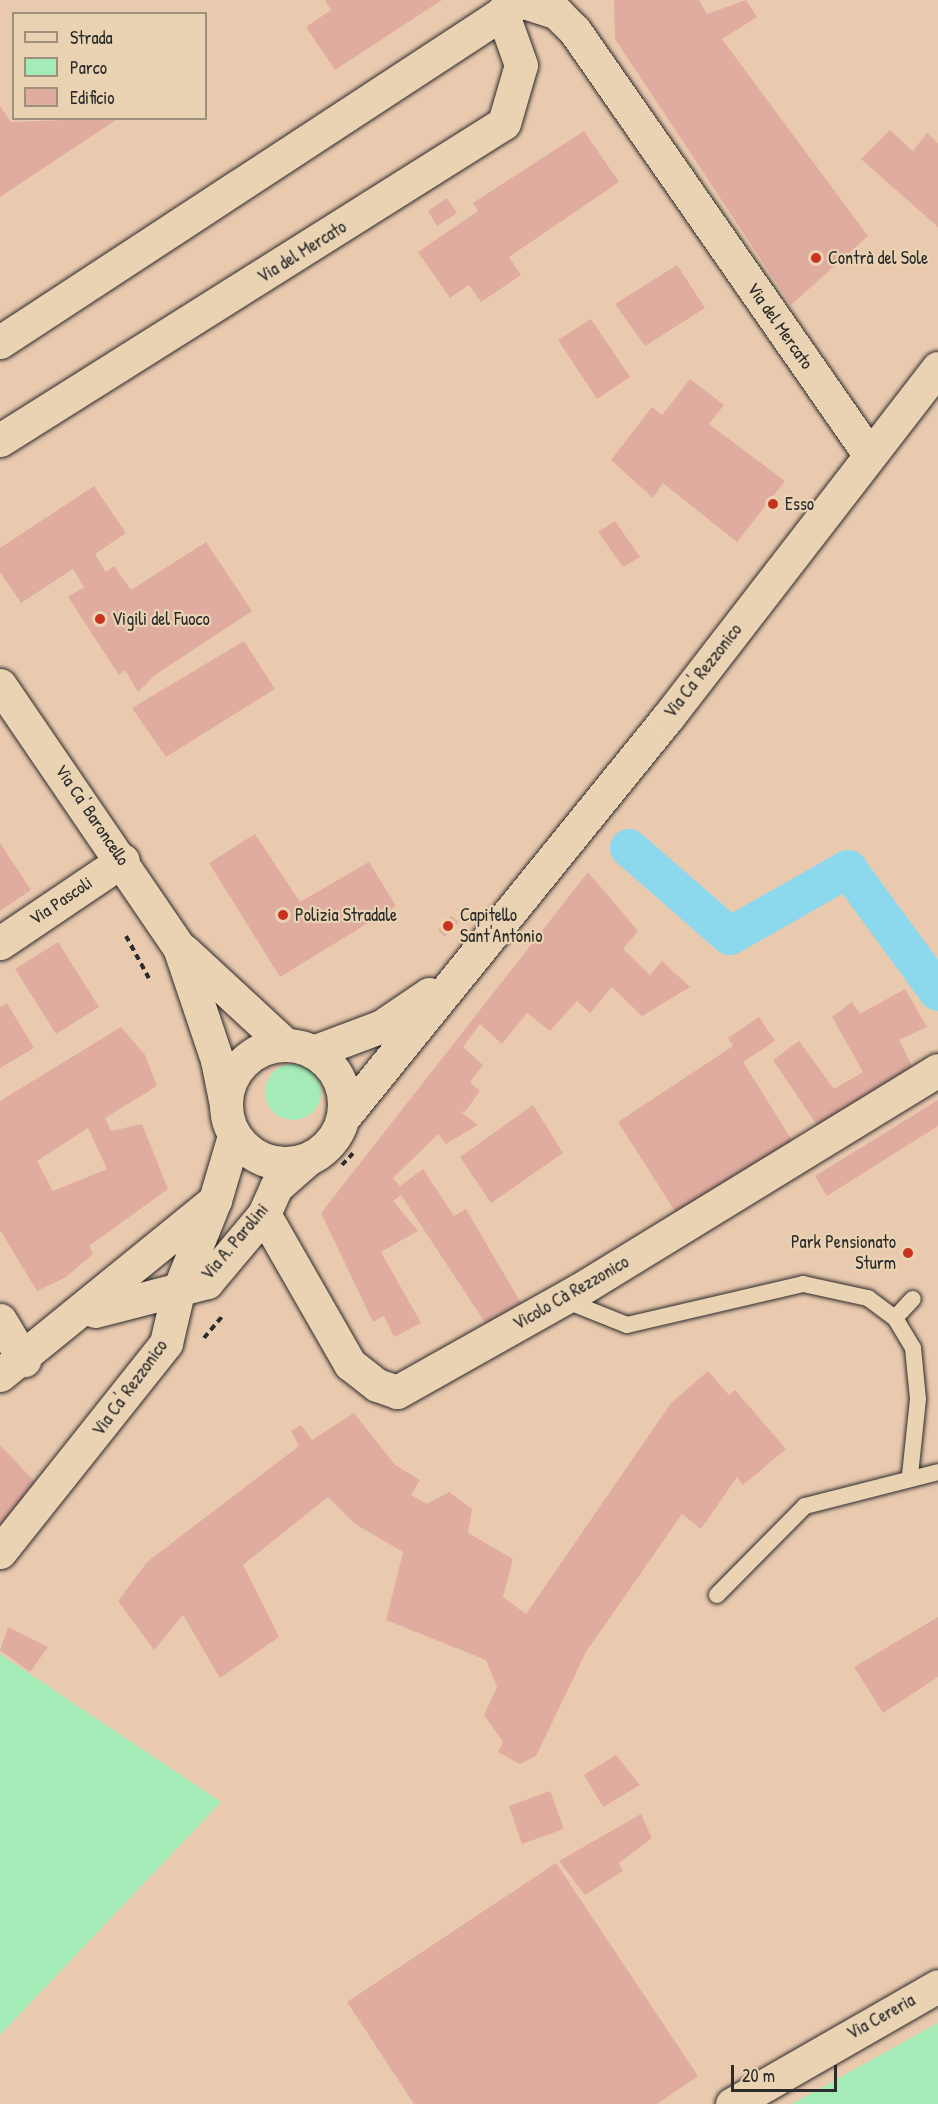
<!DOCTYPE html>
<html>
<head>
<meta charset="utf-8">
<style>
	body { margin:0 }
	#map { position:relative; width:938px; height:2104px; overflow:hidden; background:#eacaaf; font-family:"Patrick Hand",sans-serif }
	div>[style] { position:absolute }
	.green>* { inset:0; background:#a4ebb7 }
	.round { border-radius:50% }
	.canal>* { height:38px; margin:-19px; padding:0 19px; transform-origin:19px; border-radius:19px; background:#8cd8ec }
	.building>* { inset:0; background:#e1aca0 }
	.path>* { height:4px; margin-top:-2px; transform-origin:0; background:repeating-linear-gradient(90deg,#2b2b2b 0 6px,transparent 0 10.5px) }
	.roads { filter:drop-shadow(0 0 2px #2b2b2b) drop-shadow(0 0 2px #2b2b2b) }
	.lane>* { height:16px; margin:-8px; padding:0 8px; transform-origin:8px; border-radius:8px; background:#e9d3b3 }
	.street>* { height:33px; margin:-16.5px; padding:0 16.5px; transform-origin:16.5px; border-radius:16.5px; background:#e9d3b3 }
	.secondary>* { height:33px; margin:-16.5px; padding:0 16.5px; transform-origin:16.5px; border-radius:16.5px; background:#e9d3b3 }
	.secondary>.ring { margin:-16.5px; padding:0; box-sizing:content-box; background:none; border:33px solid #e9d3b3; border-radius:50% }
	.dots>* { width:16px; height:16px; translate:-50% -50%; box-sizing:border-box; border:3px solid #e9d3b3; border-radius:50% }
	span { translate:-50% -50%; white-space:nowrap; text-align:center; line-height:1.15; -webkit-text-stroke:4.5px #e9d3b3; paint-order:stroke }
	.street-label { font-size:18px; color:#2b2b2b }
	.poi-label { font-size:18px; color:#2b2b2b }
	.left { translate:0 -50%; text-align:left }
	.right { translate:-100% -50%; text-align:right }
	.legend { position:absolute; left:12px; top:12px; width:195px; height:108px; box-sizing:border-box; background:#e9d3b3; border:2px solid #9d907d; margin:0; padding:8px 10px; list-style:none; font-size:18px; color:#2b2b2b }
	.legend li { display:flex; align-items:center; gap:12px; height:30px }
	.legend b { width:30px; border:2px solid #9d907d }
	.scale { position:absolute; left:731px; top:2065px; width:106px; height:27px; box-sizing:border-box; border:3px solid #2b2b2b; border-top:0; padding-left:8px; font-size:18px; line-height:21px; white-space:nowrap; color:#2b2b2b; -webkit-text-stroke:4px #e9d3b3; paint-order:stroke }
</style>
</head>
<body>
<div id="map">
	<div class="green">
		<i class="round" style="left:265px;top:1064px;width:56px;height:56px"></i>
		<i style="clip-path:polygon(0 1654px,221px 1802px,0 2035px)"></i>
		<i style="clip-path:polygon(938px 2023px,938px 2104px,792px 2104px)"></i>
	</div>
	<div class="canal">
		<i style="left:629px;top:848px;width:134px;rotate:41.1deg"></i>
		<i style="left:730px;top:936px;width:136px;rotate:-29.6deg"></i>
		<i style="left:848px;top:869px;width:152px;rotate:53.8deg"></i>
	</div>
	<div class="building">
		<i style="clip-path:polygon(325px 0,442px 0,335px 70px,306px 27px,331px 10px)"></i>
		<i style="clip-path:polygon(614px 0,699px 0,707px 14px,746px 0,757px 17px,722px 39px,868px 236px,791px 305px,615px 39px)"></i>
		<i style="clip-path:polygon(0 106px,11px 122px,119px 118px,0 197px)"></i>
		<i style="clip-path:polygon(890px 130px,913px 151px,927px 133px,938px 143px,938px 227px,861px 159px)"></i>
		<i style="clip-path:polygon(584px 131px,619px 182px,509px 257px,521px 275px,481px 302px,469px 285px,450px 298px,418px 252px,478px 211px,473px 203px)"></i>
		<i style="clip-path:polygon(447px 198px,457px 213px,437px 226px,428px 211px)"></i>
		<i style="clip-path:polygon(677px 265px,705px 308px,645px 346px,615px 304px)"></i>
		<i style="clip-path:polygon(591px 319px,630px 377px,597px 399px,558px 340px)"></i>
		<i style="clip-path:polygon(690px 379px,724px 405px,709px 424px,785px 481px,737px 542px,663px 483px,653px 498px,611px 460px,652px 407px,662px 415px)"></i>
		<i style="clip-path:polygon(94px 486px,126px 533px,95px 554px,106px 572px,114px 566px,131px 590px,206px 542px,252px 611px,155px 675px,138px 692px,125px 670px,119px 675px,68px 597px,84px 587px,73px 569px,21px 603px,0 572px,0 548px)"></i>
		<i style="clip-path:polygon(615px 521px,640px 557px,623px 567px,598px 532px)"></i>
		<i style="clip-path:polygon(244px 641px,275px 689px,166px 757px,132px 708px)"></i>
		<i style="clip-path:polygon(255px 834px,300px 902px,369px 862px,396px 906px,280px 977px,209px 863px)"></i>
		<i style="clip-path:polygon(0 843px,31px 890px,0 911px)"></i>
		<i style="clip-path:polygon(588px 872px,638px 931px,623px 949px,650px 975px,662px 961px,690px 987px,642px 1016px,612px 987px,590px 1013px,577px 1001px,550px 1031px,527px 1013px,502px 1044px,480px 1024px,463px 1047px,483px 1065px,470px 1082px,480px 1091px,464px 1113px,458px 1110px,478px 1125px,446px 1144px,438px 1134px,393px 1178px,400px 1186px,423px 1169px,454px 1216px,466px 1209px,521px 1303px,486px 1324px,401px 1195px,393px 1201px,418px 1231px,381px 1252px,421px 1323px,394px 1337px,384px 1316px,373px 1322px,321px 1213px)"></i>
		<i style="clip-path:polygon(451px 916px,459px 922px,445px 937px,438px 930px)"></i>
		<i style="clip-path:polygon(58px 942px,99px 1007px,56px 1034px,15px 969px)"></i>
		<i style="clip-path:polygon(905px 989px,927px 1027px,899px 1040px,916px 1074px,819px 1128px,773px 1060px,799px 1041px,834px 1089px,863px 1072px,832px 1017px,852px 1002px,860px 1014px)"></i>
		<i style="clip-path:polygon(7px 1003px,34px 1048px,0 1068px,0 1007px)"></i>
		<i style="clip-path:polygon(759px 1017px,775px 1041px,743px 1062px,795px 1145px,678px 1216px,618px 1122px,733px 1046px,728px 1038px)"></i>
		<i style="clip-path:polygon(evenodd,121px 1027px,145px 1055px,157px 1086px,105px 1118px,111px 1131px,142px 1124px,168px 1189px,89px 1246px,93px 1254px,66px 1277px,37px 1291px,0 1230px,0 1101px,121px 1027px,88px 1128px,107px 1169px,53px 1191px,37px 1161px,88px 1128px)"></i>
		<i style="clip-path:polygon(938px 1100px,938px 1126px,827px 1196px,815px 1176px)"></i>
		<i style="clip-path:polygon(533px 1105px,563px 1153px,491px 1203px,460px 1157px)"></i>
		<i style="clip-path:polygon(708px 1371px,729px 1395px,735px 1390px,786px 1449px,743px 1485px,737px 1477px,701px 1529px,682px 1514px,586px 1652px,536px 1756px,520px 1764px,498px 1752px,503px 1742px,484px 1715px,497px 1687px,486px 1660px,386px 1620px,403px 1552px,355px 1524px,328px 1497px,243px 1565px,279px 1637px,220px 1678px,183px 1615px,154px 1650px,118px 1601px,147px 1562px,299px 1446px,291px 1431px,301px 1425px,312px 1440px,354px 1413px,395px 1465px,420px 1480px,411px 1495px,427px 1504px,449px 1492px,472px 1509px,468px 1533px,513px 1559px,503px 1597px,526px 1614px,671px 1403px)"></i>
		<i style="clip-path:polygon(0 1445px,37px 1484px,0 1525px)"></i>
		<i style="clip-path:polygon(938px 1617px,938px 1677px,883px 1713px,854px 1667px)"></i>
		<i style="clip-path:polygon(8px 1627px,48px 1647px,30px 1672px,0 1650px)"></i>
		<i style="clip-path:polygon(616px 1755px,640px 1785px,603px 1807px,584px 1775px)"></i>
		<i style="clip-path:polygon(550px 1791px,564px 1829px,522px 1844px,509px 1806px)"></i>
		<i style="clip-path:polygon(641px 1814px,652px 1838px,619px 1863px,623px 1871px,585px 1895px,559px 1861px)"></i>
		<i style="clip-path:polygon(556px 1863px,698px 2076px,657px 2104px,414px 2104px,347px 2002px)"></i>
	</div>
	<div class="path">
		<i style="left:126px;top:936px;width:52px;rotate:61.5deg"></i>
		<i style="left:342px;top:1165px;width:16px;rotate:-47deg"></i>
		<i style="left:204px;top:1338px;width:31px;rotate:-50deg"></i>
	</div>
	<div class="roads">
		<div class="lane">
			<i style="left:562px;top:1299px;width:70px;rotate:21.8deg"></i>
			<i style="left:627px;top:1325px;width:181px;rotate:-13.1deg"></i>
			<i style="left:803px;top:1284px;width:66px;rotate:12.2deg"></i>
			<i style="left:868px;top:1298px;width:34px;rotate:37deg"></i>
			<i style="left:895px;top:1318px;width:35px;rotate:59deg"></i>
			<i style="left:913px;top:1348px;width:51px;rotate:84.4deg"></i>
			<i style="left:918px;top:1399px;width:76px;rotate:96deg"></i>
			<i style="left:895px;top:1318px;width:26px;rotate:-47deg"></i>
			<i style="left:717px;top:1595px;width:125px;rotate:-45.3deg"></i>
			<i style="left:805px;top:1506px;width:137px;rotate:-14.3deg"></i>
		</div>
		<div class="street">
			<i style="left:0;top:342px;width:623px;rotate:-33.21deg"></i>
			<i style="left:521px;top:1px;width:38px;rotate:18deg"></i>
			<i style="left:557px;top:13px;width:25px;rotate:45deg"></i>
			<i style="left:575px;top:31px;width:515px;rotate:55.2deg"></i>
			<i style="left:0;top:440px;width:595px;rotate:-32.17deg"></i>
			<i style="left:504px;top:123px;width:60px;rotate:-73.7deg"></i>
			<i style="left:521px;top:65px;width:56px;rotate:-109.7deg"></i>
			<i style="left:0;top:943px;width:148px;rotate:-34deg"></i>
			<i style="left:264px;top:1214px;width:173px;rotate:60.2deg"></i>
			<i style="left:350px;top:1364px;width:34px;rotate:38deg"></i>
			<i style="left:377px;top:1385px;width:21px;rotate:19deg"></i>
			<i style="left:397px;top:1392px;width:209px;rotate:-29.3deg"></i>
			<i style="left:579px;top:1290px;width:421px;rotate:-31.5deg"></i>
			<i style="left:0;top:1320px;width:47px;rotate:59deg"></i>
		</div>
		<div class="secondary">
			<i style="left:0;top:685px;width:317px;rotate:55.7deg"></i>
			<i style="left:179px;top:947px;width:119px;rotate:71.4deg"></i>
			<i style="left:217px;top:1060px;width:46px;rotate:78.7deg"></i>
			<i style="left:183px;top:950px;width:139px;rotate:42.7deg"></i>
			<i class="ring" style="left:226px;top:1045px;width:85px;height:85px"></i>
			<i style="left:313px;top:1052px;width:74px;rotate:-20.6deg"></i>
			<i style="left:382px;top:1026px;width:57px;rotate:-34.2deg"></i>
			<i style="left:343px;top:1118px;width:516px;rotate:-50.98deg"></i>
			<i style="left:668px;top:717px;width:441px;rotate:-52.3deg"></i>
			<i style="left:95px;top:1311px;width:116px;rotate:-14.5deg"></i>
			<i style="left:207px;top:1282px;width:89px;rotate:-50deg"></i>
			<i style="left:264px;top:1214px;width:30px;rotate:-66deg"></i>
			<i style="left:276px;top:1187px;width:43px;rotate:-41.2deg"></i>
			<i style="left:0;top:1375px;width:277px;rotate:-39.1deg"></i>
			<i style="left:215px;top:1200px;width:67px;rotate:-73.5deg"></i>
			<i style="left:0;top:1552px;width:267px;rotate:-51.5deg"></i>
			<i style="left:166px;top:1343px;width:52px;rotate:-76.8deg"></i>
			<i style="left:178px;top:1292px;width:99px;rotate:-68.1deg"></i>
			<i style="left:732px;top:2104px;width:237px;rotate:-29.8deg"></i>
		</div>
	</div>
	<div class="dots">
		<i style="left:816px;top:258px;background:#c8321e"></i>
		<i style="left:773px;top:504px;background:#c8321e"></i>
		<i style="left:100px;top:619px;background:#c8321e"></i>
		<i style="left:283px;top:915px;background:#c8321e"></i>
		<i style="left:448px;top:926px;background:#c8321e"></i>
		<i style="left:908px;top:1253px;background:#c8321e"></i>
	</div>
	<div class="street-label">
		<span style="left:302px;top:252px;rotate:-32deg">Via del Mercato</span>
		<span style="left:780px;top:326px;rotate:55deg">Via del Mercato</span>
		<span style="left:703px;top:671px;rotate:-52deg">Via Ca' Rezzonico</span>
		<span style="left:92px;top:815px;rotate:56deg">Via Ca' Baroncello</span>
		<span style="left:61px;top:901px;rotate:-34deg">Via Pascoli</span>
		<span style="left:235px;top:1242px;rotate:-50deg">Via A. Parolini</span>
		<span style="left:571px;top:1293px;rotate:-30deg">Vicolo Cà Rezzonico</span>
		<span style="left:130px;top:1388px;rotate:-54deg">Via Ca' Rezzonico</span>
		<span style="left:881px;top:2017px;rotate:-29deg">Via Cereria</span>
	</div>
	<div class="poi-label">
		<span class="left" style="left:828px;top:258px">Contrà del Sole</span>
		<span class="left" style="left:785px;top:504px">Esso</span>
		<span class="left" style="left:112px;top:619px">Vigili del Fuoco</span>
		<span class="left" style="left:295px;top:915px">Polizia Stradale</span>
		<span class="left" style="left:460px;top:926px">Capitello<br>Sant'Antonio</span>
		<span class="right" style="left:896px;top:1253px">Park Pensionato<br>Sturm</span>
	</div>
	<ul class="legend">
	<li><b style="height:8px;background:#e9d3b3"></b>Strada</li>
	<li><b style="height:16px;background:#a4ebb7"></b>Parco</li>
	<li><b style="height:16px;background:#e1aca0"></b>Edificio</li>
	</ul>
	<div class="scale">20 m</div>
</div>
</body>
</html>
